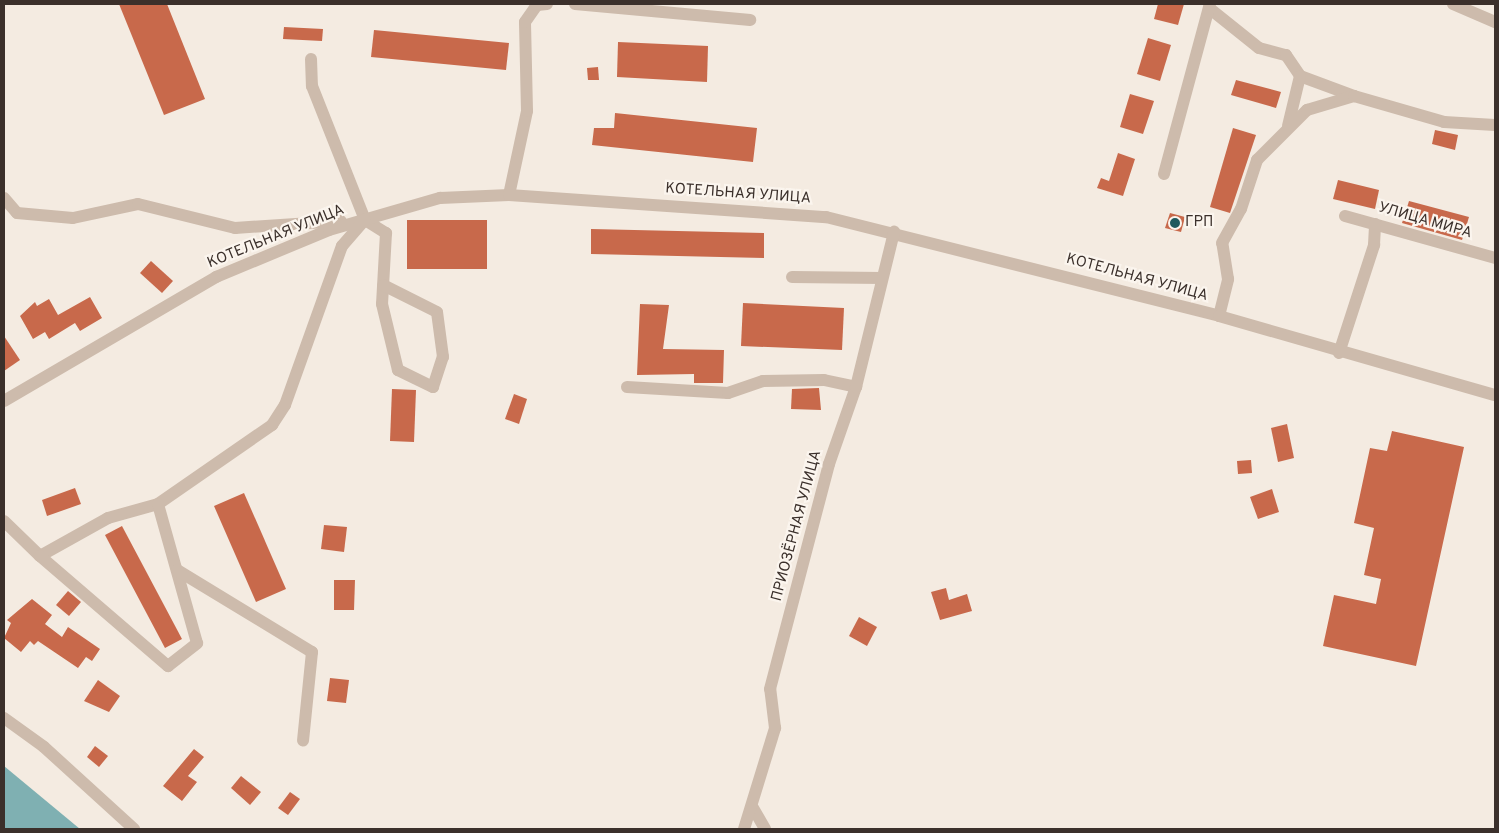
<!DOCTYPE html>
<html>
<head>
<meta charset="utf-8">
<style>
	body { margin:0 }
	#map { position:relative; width:1499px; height:833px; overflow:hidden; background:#f4ebe1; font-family:Overpass,sans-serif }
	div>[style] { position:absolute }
	.water>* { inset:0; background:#7fb0b2 }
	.building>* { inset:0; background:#c8694b }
	.minor>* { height:12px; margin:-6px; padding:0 6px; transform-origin:6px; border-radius:6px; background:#cdbbac }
	.dots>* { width:14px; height:14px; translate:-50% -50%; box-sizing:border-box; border:2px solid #fbf5ee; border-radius:50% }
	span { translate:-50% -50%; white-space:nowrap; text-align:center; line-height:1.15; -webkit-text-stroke:4.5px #fbf5ee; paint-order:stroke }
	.street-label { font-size:15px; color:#3b302b }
	.poi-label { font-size:15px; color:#3b302b }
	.left { translate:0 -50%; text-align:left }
	.frame { position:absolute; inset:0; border:5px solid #3b302b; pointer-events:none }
</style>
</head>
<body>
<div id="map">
	<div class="water">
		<i style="clip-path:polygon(4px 766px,80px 829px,4px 829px)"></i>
	</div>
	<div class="building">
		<i style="clip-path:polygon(119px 4px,167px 4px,205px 99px,164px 115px)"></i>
		<i style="clip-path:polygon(1158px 4px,1184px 4px,1178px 25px,1154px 19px)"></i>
		<i style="clip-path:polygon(284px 27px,323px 29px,322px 41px,283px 39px)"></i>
		<i style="clip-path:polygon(374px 30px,509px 43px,506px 70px,371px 57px)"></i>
		<i style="clip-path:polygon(1148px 38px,1171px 45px,1160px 81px,1137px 74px)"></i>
		<i style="clip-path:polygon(618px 42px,708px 46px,707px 82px,617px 77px)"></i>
		<i style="clip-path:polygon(598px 67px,599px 80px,588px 80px,587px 68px)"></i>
		<i style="clip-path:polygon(1236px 80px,1281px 92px,1276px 108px,1231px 95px)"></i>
		<i style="clip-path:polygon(1130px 94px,1154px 101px,1143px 134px,1120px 127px)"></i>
		<i style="clip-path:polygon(615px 113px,757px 128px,753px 162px,592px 145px,594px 128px,614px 128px)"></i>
		<i style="clip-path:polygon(1233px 128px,1256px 135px,1230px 213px,1210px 207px)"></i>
		<i style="clip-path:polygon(1435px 130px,1458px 135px,1455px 150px,1432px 144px)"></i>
		<i style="clip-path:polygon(1118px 153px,1135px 159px,1123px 196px,1097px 188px,1101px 178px,1109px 181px)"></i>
		<i style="clip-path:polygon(1338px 180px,1379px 190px,1375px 209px,1333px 199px)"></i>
		<i style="clip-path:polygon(1409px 201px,1469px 217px,1462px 240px,1402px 223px)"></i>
		<i style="clip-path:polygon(1170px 213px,1185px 217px,1181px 232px,1165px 228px)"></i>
		<i style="clip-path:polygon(407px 220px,487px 220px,487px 269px,407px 269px)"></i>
		<i style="clip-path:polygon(591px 229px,764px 233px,764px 258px,591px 254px)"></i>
		<i style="clip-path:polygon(151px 261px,173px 281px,162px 293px,140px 273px)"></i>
		<i style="clip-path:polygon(90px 297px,102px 318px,80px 331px,75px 323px,49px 339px,45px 332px,33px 339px,20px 316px,35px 302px,37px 306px,49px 299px,58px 315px)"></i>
		<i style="clip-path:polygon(743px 303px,844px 308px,842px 350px,741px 346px)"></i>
		<i style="clip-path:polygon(640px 304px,669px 305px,663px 349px,724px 350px,723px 383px,694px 383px,694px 374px,637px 375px)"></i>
		<i style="clip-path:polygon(4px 336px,20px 360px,4px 371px)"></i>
		<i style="clip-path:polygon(819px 388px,821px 410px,791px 409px,792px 389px)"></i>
		<i style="clip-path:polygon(392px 389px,416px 390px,414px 442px,390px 441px)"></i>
		<i style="clip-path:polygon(514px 394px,527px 399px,519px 424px,505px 419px)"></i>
		<i style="clip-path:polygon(1287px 424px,1294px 458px,1278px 462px,1271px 428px)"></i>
		<i style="clip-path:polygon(1392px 431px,1464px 447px,1416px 666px,1323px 646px,1334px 595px,1376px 604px,1381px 579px,1364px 575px,1374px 528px,1354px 523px,1370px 448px,1387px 451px)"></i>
		<i style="clip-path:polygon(1251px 460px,1252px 473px,1238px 474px,1237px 461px)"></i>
		<i style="clip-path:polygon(75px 488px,81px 504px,47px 516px,42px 500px)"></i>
		<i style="clip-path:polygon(1272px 489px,1279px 512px,1258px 519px,1250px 497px)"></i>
		<i style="clip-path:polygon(244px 493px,286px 589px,256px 602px,214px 506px)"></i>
		<i style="clip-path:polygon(324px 525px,347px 527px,344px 552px,321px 549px)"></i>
		<i style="clip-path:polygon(122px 526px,182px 639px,165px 648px,105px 535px)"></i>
		<i style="clip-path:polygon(334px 580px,355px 580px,354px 610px,334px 610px)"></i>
		<i style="clip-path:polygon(946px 588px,949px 600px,967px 594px,972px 611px,940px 620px,931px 592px)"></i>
		<i style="clip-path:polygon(68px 591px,81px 602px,69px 616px,56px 605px)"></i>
		<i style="clip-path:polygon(32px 599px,52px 615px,45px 624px,62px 637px,68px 627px,100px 649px,92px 661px,86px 657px,78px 668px,38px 641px,34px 645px,30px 641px,21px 652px,4px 638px,11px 623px,7px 620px)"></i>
		<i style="clip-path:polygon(859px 617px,877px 627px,867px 646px,849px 636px)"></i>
		<i style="clip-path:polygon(330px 678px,349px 680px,346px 703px,327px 701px)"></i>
		<i style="clip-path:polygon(98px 680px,120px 696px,109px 712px,84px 701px)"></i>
		<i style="clip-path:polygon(95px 746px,108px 756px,99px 767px,87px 757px)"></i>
		<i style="clip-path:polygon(194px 749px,204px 757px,188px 776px,197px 782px,182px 801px,163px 786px)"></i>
		<i style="clip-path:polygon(241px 776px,261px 792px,250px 805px,231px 788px)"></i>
		<i style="clip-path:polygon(290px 792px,300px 799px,288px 815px,278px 808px)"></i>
	</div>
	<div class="minor">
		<i style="left:575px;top:4px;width:176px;rotate:5.2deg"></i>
		<i style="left:1453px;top:4px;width:46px;rotate:23.2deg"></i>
		<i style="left:1209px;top:8px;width:64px;rotate:38.7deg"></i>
		<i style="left:1259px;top:48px;width:28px;rotate:15deg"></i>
		<i style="left:1286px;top:55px;width:25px;rotate:56deg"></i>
		<i style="left:1300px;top:76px;width:58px;rotate:20.3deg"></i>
		<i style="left:311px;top:59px;width:27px;rotate:88deg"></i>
		<i style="left:312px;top:86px;width:144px;rotate:68.4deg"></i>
		<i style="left:365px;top:220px;width:25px;rotate:32deg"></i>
		<i style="left:386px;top:233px;width:71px;rotate:93.2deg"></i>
		<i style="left:382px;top:304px;width:68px;rotate:76.4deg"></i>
		<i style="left:398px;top:370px;width:39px;rotate:26deg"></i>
		<i style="left:433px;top:387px;width:32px;rotate:-72deg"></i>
		<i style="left:443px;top:357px;width:45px;rotate:-97.6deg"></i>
		<i style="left:437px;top:312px;width:60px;rotate:-153.4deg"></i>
		<i style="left:1288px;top:126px;width:51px;rotate:-76.5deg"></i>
		<i style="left:1164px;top:174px;width:176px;rotate:-74.9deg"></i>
		<i style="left:509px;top:195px;width:86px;rotate:-77.9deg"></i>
		<i style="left:527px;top:111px;width:89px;rotate:-91.3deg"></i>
		<i style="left:525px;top:22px;width:21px;rotate:-55deg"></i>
		<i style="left:537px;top:5px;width:10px;rotate:-6deg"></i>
		<i style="left:4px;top:198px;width:20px;rotate:49deg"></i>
		<i style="left:17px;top:213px;width:56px;rotate:5.1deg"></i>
		<i style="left:73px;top:218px;width:66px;rotate:-12.2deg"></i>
		<i style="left:138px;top:204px;width:100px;rotate:13.9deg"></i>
		<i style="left:235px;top:228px;width:106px;rotate:-3.8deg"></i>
		<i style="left:1345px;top:216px;width:156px;rotate:15.6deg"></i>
		<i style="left:792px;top:277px;width:90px;rotate:0.6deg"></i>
		<i style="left:1219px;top:316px;width:38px;rotate:-76deg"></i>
		<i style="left:1228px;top:279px;width:36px;rotate:-99deg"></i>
		<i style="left:1222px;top:243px;width:39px;rotate:-61deg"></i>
		<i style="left:1241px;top:209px;width:52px;rotate:-71.9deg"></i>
		<i style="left:1257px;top:160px;width:71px;rotate:-45deg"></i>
		<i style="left:1307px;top:110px;width:49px;rotate:-16.6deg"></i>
		<i style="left:1354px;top:96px;width:94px;rotate:16.1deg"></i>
		<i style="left:1444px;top:122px;width:51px;rotate:3.4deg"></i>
		<i style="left:1339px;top:353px;width:114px;rotate:-72deg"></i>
		<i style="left:1374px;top:245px;width:21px;rotate:-87deg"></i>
		<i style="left:627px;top:387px;width:101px;rotate:3.4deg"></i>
		<i style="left:728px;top:393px;width:37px;rotate:-19deg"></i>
		<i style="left:763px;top:381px;width:61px;rotate:-0.9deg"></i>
		<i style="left:824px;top:380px;width:33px;rotate:12deg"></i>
		<i style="left:4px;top:401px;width:246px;rotate:-30.3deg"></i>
		<i style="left:216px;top:277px;width:122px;rotate:-22.6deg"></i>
		<i style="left:329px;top:230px;width:116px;rotate:-16.1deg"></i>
		<i style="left:440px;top:198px;width:69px;rotate:-2.5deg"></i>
		<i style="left:509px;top:195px;width:318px;rotate:4deg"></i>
		<i style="left:826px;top:217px;width:405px;rotate:14.1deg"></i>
		<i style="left:1219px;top:316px;width:287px;rotate:16deg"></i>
		<i style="left:4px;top:521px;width:50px;rotate:44.2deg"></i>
		<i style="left:40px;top:556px;width:78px;rotate:-29.2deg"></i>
		<i style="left:108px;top:518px;width:52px;rotate:-15.6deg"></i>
		<i style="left:158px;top:504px;width:139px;rotate:-34.7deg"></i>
		<i style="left:272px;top:425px;width:24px;rotate:-57deg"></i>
		<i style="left:285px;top:405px;width:169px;rotate:-70.3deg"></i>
		<i style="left:342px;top:246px;width:35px;rotate:-49deg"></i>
		<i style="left:40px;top:556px;width:169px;rotate:40.7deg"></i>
		<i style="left:168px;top:666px;width:37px;rotate:-38deg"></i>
		<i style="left:197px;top:643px;width:144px;rotate:-105.7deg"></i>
		<i style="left:177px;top:570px;width:158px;rotate:31.3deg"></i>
		<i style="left:312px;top:652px;width:89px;rotate:95.8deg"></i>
		<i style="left:4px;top:718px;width:49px;rotate:35.9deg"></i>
		<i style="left:44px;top:747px;width:122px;rotate:42.3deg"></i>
		<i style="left:753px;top:808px;width:24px;rotate:60deg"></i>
		<i style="left:744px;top:829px;width:106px;rotate:-72.9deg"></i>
		<i style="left:775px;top:728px;width:39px;rotate:-97deg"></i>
		<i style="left:770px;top:689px;width:233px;rotate:-75.3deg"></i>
		<i style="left:829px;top:464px;width:82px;rotate:-70.7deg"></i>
		<i style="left:856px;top:387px;width:160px;rotate:-76.2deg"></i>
	</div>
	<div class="dots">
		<i style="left:1175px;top:223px;background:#1f5a5e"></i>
	</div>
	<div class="street-label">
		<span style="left:738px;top:194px;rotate:4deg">КОТЕЛЬНАЯ УЛИЦА</span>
		<span style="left:1425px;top:221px;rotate:16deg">УЛИЦА МИРА</span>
		<span style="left:276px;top:237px;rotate:-22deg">КОТЕЛЬНАЯ УЛИЦА</span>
		<span style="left:1137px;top:278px;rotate:15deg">КОТЕЛЬНАЯ УЛИЦА</span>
		<span style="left:797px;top:526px;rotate:-75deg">ПРИОЗЁРНАЯ УЛИЦА</span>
	</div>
	<div class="poi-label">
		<span class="left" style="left:1185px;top:223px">ГРП</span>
	</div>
	<div class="frame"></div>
</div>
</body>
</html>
